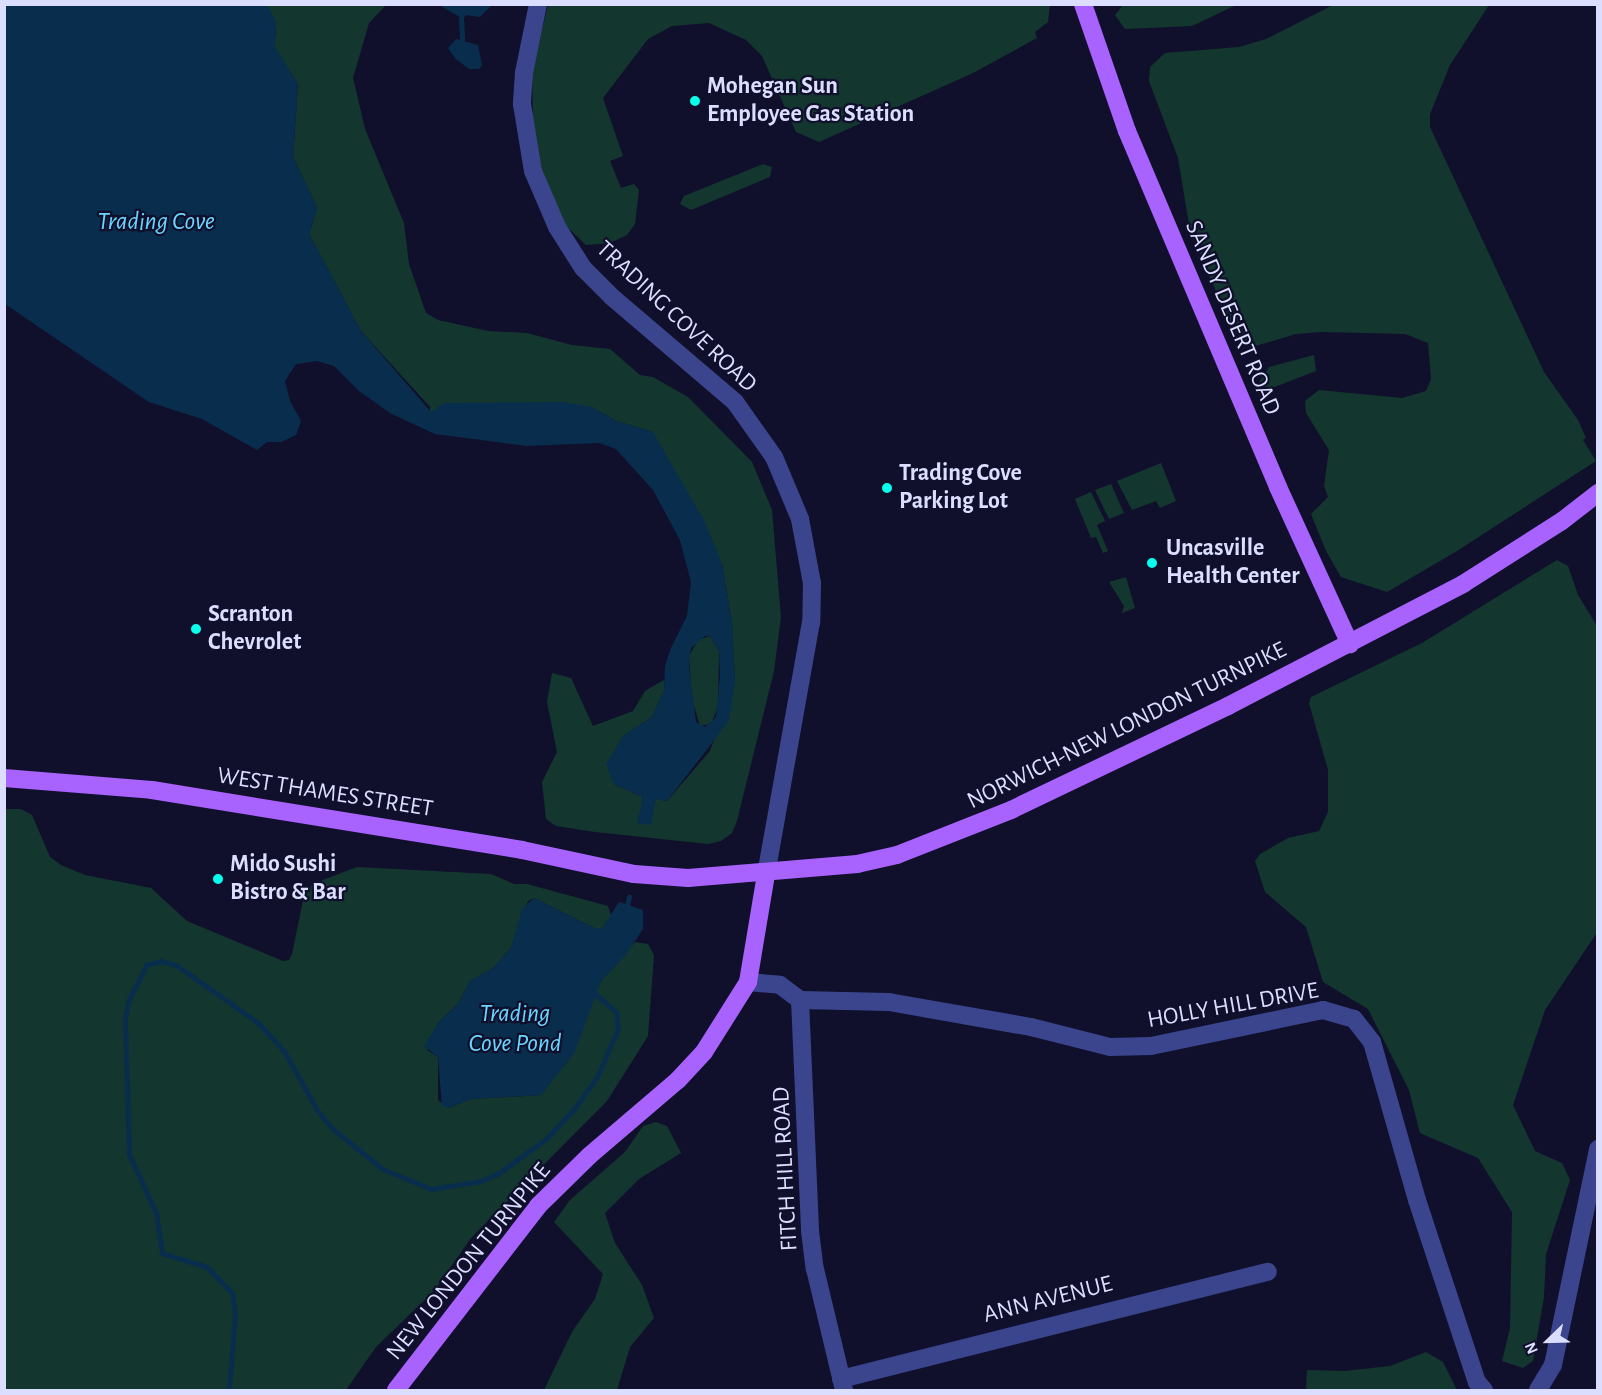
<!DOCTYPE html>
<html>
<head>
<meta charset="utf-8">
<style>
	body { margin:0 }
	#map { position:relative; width:1602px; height:1395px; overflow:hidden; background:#10102c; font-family:"Alegreya Sans",sans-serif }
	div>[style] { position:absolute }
	.green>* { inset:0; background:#13372f }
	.water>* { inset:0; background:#092e4d }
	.stream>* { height:5px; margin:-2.5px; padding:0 2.5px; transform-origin:2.5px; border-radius:2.5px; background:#092e4d }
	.minor>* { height:18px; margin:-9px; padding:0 9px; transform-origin:9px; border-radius:9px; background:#3a458d }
	.major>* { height:18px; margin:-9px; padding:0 9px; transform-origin:9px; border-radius:9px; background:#a863ff }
	.dots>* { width:16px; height:16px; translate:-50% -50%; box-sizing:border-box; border:3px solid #10102c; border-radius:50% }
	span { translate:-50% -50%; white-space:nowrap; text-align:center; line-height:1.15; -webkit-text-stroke:4.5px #10102c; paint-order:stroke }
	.poi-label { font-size:24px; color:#dcdeff; font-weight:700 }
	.left { translate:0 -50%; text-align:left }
	.street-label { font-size:24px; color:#dcdeff }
	.water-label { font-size:26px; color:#6ad5ff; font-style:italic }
	.frame { position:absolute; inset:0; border:6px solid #dcdeff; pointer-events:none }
	.north { position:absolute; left:1518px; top:1311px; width:60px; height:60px; -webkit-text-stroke:4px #10102c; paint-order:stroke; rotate:247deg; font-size:16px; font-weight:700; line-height:24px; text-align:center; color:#dcdeff }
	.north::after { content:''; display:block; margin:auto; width:21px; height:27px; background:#dcdeff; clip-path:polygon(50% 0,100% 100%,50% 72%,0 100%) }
</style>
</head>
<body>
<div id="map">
	<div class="green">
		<i style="clip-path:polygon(1050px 4px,1048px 22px,1035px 32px,1037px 38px,973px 73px,819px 142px,796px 132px,762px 56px,746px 40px,709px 23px,672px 26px,648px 39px,603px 98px,623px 156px,610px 161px,621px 188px,634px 184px,639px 190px,635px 224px,627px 235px,610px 243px,586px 245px,566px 226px,554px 204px,541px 166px,533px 118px,532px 71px,548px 5px)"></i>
		<i style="clip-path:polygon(267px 5px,386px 5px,369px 23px,353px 78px,365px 129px,404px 223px,409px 264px,426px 313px,438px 320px,488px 331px,527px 333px,572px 345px,610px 349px,640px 375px,653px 377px,688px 397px,752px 462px,772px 510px,781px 617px,774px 671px,737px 821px,732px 833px,721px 841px,708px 844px,595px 832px,556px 826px,546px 819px,542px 782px,557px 752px,547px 702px,552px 673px,571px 678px,593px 726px,633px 711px,645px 691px,664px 680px,664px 690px,652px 717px,623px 736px,614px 784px,643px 797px,638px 823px,656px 799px,667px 801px,710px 751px,735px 681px,732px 623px,722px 564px,653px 432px,616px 421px,592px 407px,430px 413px,430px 407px,361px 331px,309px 234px,317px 208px,293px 157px,298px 84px,274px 47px,276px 30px)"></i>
		<i style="clip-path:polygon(1123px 5px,1123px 4px,1236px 5px,1192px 26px,1125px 29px,1115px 15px)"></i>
		<i style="clip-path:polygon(1333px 5px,1489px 5px,1450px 65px,1430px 114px,1430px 127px,1544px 372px,1578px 420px,1586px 438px,1583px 440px,1596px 461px,1457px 551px,1387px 592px,1341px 577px,1326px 551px,1311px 514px,1328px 497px,1324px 486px,1329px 450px,1306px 413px,1305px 401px,1319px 390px,1402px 398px,1426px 391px,1431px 379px,1428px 343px,1405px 334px,1322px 332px,1296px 334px,1252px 347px,1233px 331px,1190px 230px,1178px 158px,1149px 81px,1150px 67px,1165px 53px,1239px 47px,1266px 39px)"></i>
		<i style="clip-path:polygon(763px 164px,772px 167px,770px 177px,691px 210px,680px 204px,684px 196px)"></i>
		<i style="clip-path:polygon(1314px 355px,1316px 371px,1259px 393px,1258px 384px,1269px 367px)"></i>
		<i style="clip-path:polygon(1161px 463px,1176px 501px,1160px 508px,1156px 501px,1132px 510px,1117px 481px)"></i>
		<i style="clip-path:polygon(1111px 484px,1124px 513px,1109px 519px,1095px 490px)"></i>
		<i style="clip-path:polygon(1091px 492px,1105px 521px,1097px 525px,1108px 551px,1103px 553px,1096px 537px,1091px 538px,1075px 499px)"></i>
		<i style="clip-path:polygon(1557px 560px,1568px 566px,1578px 595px,1597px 626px,1598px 931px,1545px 1010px,1513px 1105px,1535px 1151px,1562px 1163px,1570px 1180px,1546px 1254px,1544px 1297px,1533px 1361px,1523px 1368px,1502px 1361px,1510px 1328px,1512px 1212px,1478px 1158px,1420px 1133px,1409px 1090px,1368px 1009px,1323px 982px,1306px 927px,1265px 892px,1255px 861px,1260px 854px,1288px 838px,1319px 831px,1328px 812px,1328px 770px,1309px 703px,1311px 697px,1422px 643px)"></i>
		<i style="clip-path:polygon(1126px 577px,1135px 608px,1122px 613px,1124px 606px,1109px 582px)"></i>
		<i style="clip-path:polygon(710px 636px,719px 651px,718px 707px,711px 724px,700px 726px,692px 699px,689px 656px,698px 640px)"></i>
		<i style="clip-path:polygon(4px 809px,21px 809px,32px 815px,50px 857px,61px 865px,85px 875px,151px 888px,187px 921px,283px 961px,289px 960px,292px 954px,305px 891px,315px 883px,357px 867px,491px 874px,514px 884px,527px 884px,608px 906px,611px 916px,602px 928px,596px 929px,534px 898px,528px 901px,511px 948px,493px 968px,470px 981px,458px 1004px,438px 1023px,427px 1050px,438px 1057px,438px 1100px,448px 1108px,471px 1099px,541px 1095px,601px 981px,635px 942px,648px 944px,654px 955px,648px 1036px,607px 1101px,471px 1238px,434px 1291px,376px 1347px,346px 1390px,5px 1390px)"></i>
		<i style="clip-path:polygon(656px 1122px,667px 1126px,681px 1153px,639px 1179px,605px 1213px,615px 1243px,642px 1285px,654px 1318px,630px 1347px,617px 1390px,544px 1390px,572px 1332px,595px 1299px,603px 1274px,554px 1222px,570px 1200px,625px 1152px,643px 1126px)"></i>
		<i style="clip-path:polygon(1426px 1352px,1443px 1362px,1457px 1390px,1306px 1390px,1307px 1370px,1345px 1371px,1390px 1366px)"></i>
	</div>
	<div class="water">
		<i style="clip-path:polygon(evenodd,4px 5px,267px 5px,276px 21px,275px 47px,298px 84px,293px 157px,317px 208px,309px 234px,361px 331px,431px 412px,444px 403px,564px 402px,592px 407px,616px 421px,653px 432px,705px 522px,722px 564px,732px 623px,735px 681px,729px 721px,667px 801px,656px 799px,651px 825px,637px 823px,643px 797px,614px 784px,606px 764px,623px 736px,652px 717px,664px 690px,665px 666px,671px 648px,687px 616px,691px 582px,680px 540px,653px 490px,616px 449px,599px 443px,527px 446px,435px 434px,390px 413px,359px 391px,334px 366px,317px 361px,296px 364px,285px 381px,290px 401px,301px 421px,296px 435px,281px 442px,267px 442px,257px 450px,202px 419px,149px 402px,5px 304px,4px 5px,705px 636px,710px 636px,719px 651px,720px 676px,716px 717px,705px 727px,696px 722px,689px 665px,691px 648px,705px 636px)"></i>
		<i style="clip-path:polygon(439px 5px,492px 5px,480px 17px,466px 15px,463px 19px)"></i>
		<i style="clip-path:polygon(456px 39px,478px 45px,482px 65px,479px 69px,469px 69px,456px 59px,448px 48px)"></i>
		<i style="clip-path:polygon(534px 898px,596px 929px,602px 928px,619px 902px,643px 910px,643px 929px,625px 956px,601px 981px,574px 1054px,541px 1095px,471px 1099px,448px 1108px,442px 1106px,438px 1057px,424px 1046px,438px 1023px,458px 1004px,470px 981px,493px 968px,511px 948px,522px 909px)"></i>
	</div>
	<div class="stream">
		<i style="left:461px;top:18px;width:21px;rotate:87deg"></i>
		<i style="left:625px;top:911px;width:15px;rotate:-74deg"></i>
		<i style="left:229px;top:1390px;width:76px;rotate:-85.5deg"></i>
		<i style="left:235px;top:1314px;width:21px;rotate:-98deg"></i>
		<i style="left:232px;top:1293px;width:36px;rotate:-134deg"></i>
		<i style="left:207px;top:1267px;width:47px;rotate:-162.7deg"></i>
		<i style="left:162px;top:1253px;width:40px;rotate:-98.5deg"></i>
		<i style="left:156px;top:1213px;width:65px;rotate:-114.6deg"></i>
		<i style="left:129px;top:1154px;width:136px;rotate:-91.7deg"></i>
		<i style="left:125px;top:1018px;width:19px;rotate:-78deg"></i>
		<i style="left:129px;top:999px;width:38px;rotate:-63deg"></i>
		<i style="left:146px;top:965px;width:15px;rotate:-16deg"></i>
		<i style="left:160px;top:961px;width:16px;rotate:14deg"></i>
		<i style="left:176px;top:965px;width:99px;rotate:35.1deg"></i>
		<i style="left:257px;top:1022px;width:40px;rotate:47deg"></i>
		<i style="left:284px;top:1051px;width:68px;rotate:60.8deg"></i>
		<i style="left:317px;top:1110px;width:26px;rotate:50deg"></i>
		<i style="left:334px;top:1130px;width:63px;rotate:38.5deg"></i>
		<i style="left:383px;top:1169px;width:52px;rotate:22.6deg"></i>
		<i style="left:431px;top:1189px;width:51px;rotate:-9.1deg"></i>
		<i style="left:481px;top:1181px;width:20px;rotate:-24deg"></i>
		<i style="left:499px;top:1173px;width:59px;rotate:-36.1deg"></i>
		<i style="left:547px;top:1138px;width:41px;rotate:-47deg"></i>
		<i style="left:575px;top:1108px;width:38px;rotate:-55deg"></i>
		<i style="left:597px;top:1077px;width:52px;rotate:-66.4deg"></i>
		<i style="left:618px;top:1029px;width:17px;rotate:-97deg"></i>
		<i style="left:616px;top:1012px;width:33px;rotate:-139deg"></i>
	</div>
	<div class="minor">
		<i style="left:538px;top:4px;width:70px;rotate:101.5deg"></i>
		<i style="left:524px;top:73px;width:31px;rotate:94deg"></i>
		<i style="left:522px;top:104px;width:68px;rotate:80.7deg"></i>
		<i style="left:533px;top:171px;width:61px;rotate:66.8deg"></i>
		<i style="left:557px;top:227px;width:49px;rotate:57.6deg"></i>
		<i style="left:583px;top:268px;width:41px;rotate:45deg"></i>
		<i style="left:612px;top:297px;width:162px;rotate:40.5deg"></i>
		<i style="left:735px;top:402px;width:67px;rotate:54.7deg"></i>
		<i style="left:774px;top:457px;width:67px;rotate:67.2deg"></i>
		<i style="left:800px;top:519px;width:65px;rotate:79.4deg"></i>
		<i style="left:812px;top:583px;width:39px;rotate:91deg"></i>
		<i style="left:811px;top:622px;width:256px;rotate:100.1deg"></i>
		<i style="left:748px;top:982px;width:32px;rotate:5deg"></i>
		<i style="left:780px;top:985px;width:25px;rotate:37deg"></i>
		<i style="left:800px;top:1000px;width:231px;rotate:87.5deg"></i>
		<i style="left:810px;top:1231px;width:38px;rotate:83deg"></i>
		<i style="left:815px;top:1269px;width:124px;rotate:76.5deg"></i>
		<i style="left:800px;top:1000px;width:89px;rotate:1.3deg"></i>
		<i style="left:889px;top:1002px;width:144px;rotate:10deg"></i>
		<i style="left:1031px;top:1027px;width:81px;rotate:14.2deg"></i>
		<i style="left:1110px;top:1047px;width:41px;rotate:-1.4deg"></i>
		<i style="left:1151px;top:1046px;width:176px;rotate:-11.8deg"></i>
		<i style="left:1323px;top:1010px;width:32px;rotate:16deg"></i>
		<i style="left:1354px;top:1019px;width:29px;rotate:52deg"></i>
		<i style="left:1372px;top:1042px;width:164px;rotate:74.1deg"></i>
		<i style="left:1417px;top:1200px;width:192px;rotate:71.8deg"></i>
		<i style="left:1477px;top:1382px;width:11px;rotate:49deg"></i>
		<i style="left:841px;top:1379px;width:440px;rotate:-14.1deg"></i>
		<i style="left:1538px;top:1390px;width:29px;rotate:-59deg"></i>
		<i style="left:1553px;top:1365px;width:221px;rotate:-78.2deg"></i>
	</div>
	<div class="major">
		<i style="left:1083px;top:4px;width:134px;rotate:70.9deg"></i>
		<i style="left:1127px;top:131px;width:387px;rotate:67deg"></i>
		<i style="left:1278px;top:487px;width:173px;rotate:65.4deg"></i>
		<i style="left:4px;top:778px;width:148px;rotate:4.6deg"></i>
		<i style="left:152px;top:790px;width:375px;rotate:9.2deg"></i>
		<i style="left:522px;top:850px;width:115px;rotate:12.1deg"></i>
		<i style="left:634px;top:874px;width:54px;rotate:4.2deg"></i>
		<i style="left:688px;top:878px;width:170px;rotate:-4.7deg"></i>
		<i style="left:857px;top:864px;width:41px;rotate:-12.7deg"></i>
		<i style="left:897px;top:855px;width:123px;rotate:-21.5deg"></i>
		<i style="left:1011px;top:810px;width:241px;rotate:-25.6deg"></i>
		<i style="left:1228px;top:706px;width:265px;rotate:-27.4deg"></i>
		<i style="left:1463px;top:584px;width:117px;rotate:-32.5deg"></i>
		<i style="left:1562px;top:521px;width:46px;rotate:-37.9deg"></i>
		<i style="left:396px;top:1390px;width:232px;rotate:-52.3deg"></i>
		<i style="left:538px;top:1206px;width:71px;rotate:-44.4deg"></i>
		<i style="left:589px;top:1156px;width:117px;rotate:-40.5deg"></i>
		<i style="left:678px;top:1080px;width:38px;rotate:-47deg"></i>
		<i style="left:704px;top:1052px;width:83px;rotate:-57.8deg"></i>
		<i style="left:748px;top:982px;width:109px;rotate:-80.5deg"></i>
	</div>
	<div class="dots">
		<i style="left:695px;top:101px;background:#08ffeb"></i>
		<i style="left:887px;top:488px;background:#08ffeb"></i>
		<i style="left:1152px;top:563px;background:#08ffeb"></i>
		<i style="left:196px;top:629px;background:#08ffeb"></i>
		<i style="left:218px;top:879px;background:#08ffeb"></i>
	</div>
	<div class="poi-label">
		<span class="left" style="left:707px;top:101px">Mohegan Sun<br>Employee Gas Station</span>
		<span class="left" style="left:899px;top:488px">Trading Cove<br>Parking Lot</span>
		<span class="left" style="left:1166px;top:563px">Uncasville<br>Health Center</span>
		<span class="left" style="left:208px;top:629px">Scranton<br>Chevrolet</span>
		<span class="left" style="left:230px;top:879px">Mido Sushi<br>Bistro &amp; Bar</span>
	</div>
	<div class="street-label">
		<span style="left:676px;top:317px;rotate:43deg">TRADING COVE ROAD</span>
		<span style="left:1232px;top:318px;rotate:67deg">SANDY DESERT ROAD</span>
		<span style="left:1127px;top:726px;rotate:-26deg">NORWICH-NEW LONDON TURNPIKE</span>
		<span style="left:325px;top:793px;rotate:9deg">WEST THAMES STREET</span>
		<span style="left:1233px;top:1006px;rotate:-10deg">HOLLY HILL DRIVE</span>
		<span style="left:786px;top:1169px;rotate:-93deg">FITCH HILL ROAD</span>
		<span style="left:469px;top:1262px;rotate:-51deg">NEW LONDON TURNPIKE</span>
		<span style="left:1048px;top:1300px;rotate:-14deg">ANN AVENUE</span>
	</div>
	<div class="water-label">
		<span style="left:156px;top:222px">Trading Cove</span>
		<span style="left:515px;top:1029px">Trading<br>Cove Pond</span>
	</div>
	<div class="frame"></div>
	<div class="north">N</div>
</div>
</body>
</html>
